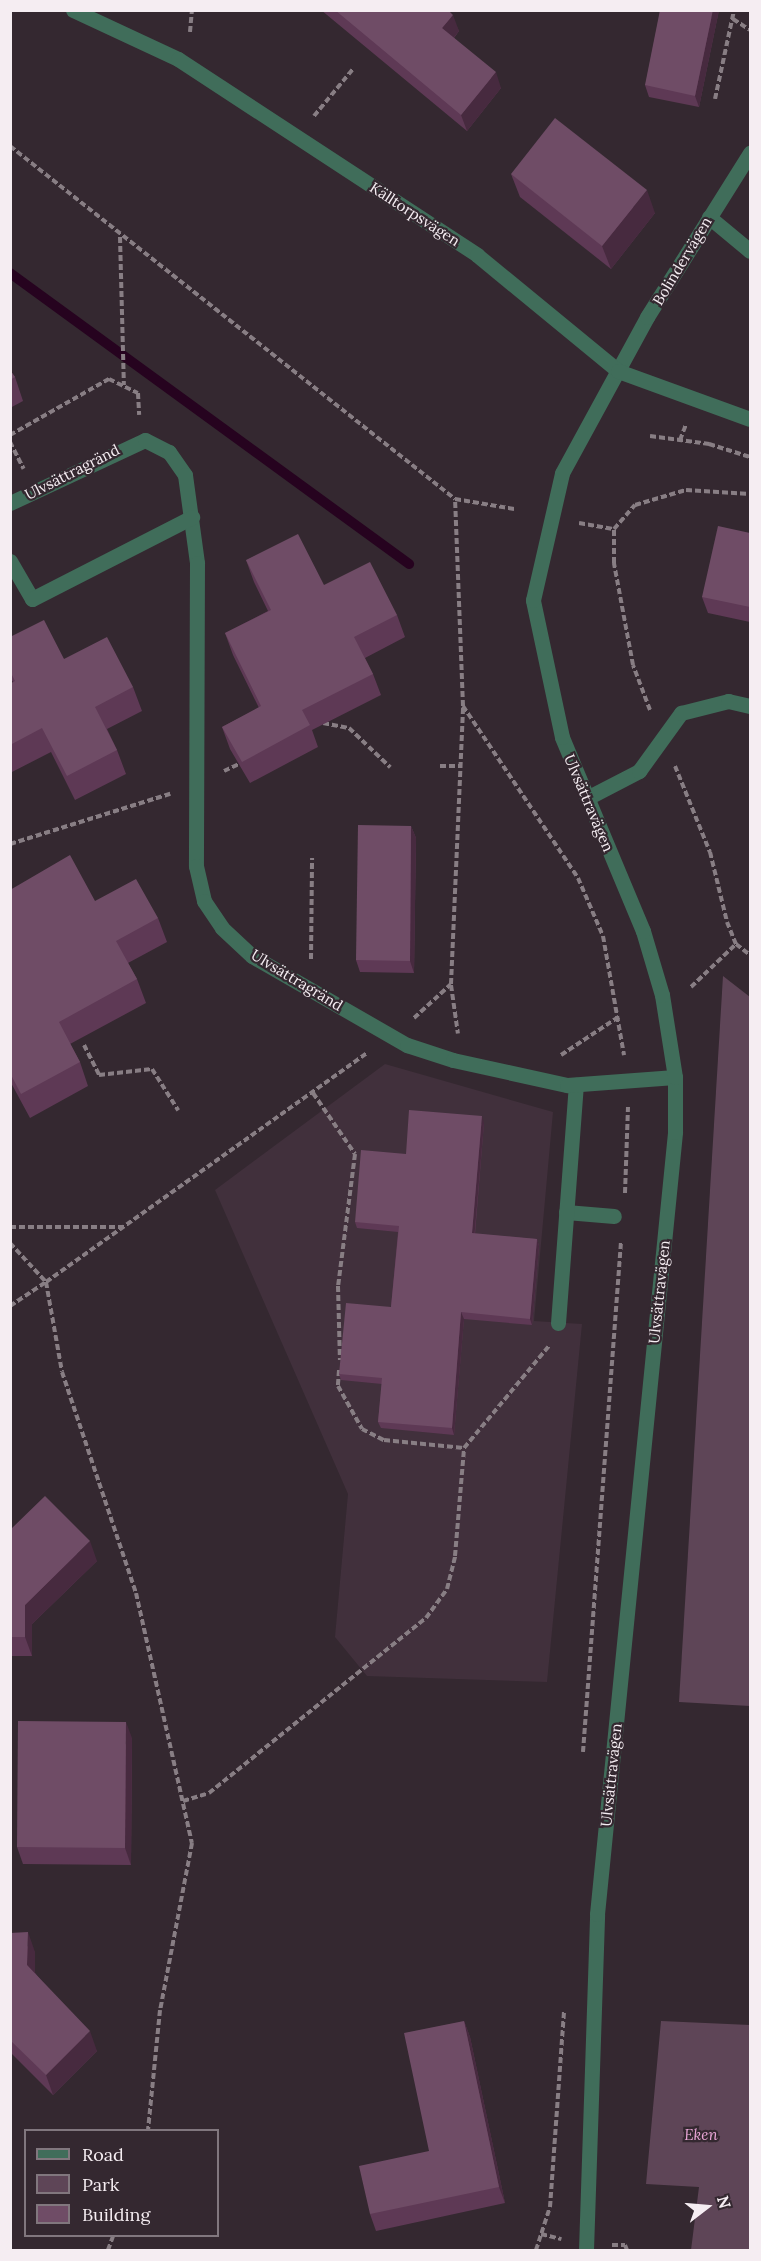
<!DOCTYPE html>
<html>
<head>
<meta charset="utf-8">
<style>
	body { margin:0 }
	#map { position:relative; width:761px; height:2261px; overflow:hidden; background:#342830; font-family:Lora,serif }
	div>[style] { position:absolute }
	.built>* { inset:0; background:#41303c }
	.green>* { inset:0; background:#5e4557 }
	.stream>* { height:10px; margin:-5px; padding:0 5px; transform-origin:5px; border-radius:5px; background:#26031f }
	.path>* { height:4px; margin-top:-2px; transform-origin:0; background:repeating-linear-gradient(90deg,#887e84 0 6px,transparent 0 9px) }
	.service>* { height:15px; margin:-7.5px; padding:0 7.5px; transform-origin:7.5px; border-radius:7.5px; background:#406d5a }
	.minor>* { height:15px; margin:-7.5px; padding:0 7.5px; transform-origin:7.5px; border-radius:7.5px; background:#406d5a }
	.tertiary>* { height:15px; margin:-7.5px; padding:0 7.5px; transform-origin:7.5px; border-radius:7.5px; background:#406d5a }
	.wall>* { inset:0; background:#5e3955 }
	.shaded-wall>* { inset:0; background:#472a3f }
	.building>* { inset:0; background:#6f4c66 }
	span { translate:-50% -50%; white-space:nowrap; text-align:center; line-height:1.15; -webkit-text-stroke:4.5px #342830; paint-order:stroke }
	.street-label { font-size:15px; color:#f5edf2 }
	.park-label { font-size:15px; color:#eaa6d7; font-style:italic }
	.frame { position:absolute; inset:0; border:12px solid #f5edf2; pointer-events:none }
	.legend { position:absolute; left:24px; top:2129px; width:195px; height:108px; box-sizing:border-box; background:#342830; border:2px solid #81777e; margin:0; padding:8px 10px; list-style:none; font-size:18px; color:#f5edf2 }
	.legend li { display:flex; align-items:center; gap:12px; height:30px }
	.legend b { width:30px; border:2px solid #81777e }
	.north { position:absolute; left:677px; top:2177px; width:60px; height:60px; -webkit-text-stroke:4px #342830; paint-order:stroke; rotate:74deg; font-size:16px; font-weight:700; line-height:24px; text-align:center; color:#f5edf2 }
	.north::after { content:''; display:block; margin:auto; width:21px; height:27px; background:#f5edf2; clip-path:polygon(50% 0,100% 100%,50% 72%,0 100%) }
</style>
</head>
<body>
<div id="map">
	<div class="built">
		<i style="clip-path:polygon(385px 1064px,553px 1112px,534px 1321px,582px 1324px,547px 1682px,367px 1676px,335px 1637px,348px 1494px,215px 1190px)"></i>
	</div>
	<div class="green">
		<i style="clip-path:polygon(723px 976px,750px 997px,750px 1706px,679px 1702px)"></i>
		<i style="clip-path:polygon(661px 2021px,750px 2025px,750px 2250px,691px 2250px,699px 2187px,646px 2184px)"></i>
	</div>
	<div class="stream">
		<i style="left:10px;top:273px;width:494px;rotate:36.1deg"></i>
	</div>
	<div class="path">
		<i style="left:733px;top:19px;width:20px;rotate:33deg"></i>
		<i style="left:190px;top:32px;width:22px;rotate:-85deg"></i>
		<i style="left:715px;top:99px;width:91px;rotate:-77.9deg"></i>
		<i style="left:314px;top:116px;width:61px;rotate:-50.3deg"></i>
		<i style="left:10px;top:146px;width:568px;rotate:38.42deg"></i>
		<i style="left:455px;top:499px;width:60px;rotate:9.6deg"></i>
		<i style="left:120px;top:237px;width:148px;rotate:88.5deg"></i>
		<i style="left:10px;top:435px;width:114px;rotate:-29.5deg"></i>
		<i style="left:109px;top:379px;width:32px;rotate:26deg"></i>
		<i style="left:138px;top:393px;width:22px;rotate:87deg"></i>
		<i style="left:650px;top:436px;width:60px;rotate:7.7deg"></i>
		<i style="left:709px;top:444px;width:43px;rotate:17.6deg"></i>
		<i style="left:680px;top:440px;width:17px;rotate:-69deg"></i>
		<i style="left:10px;top:442px;width:30px;rotate:63deg"></i>
		<i style="left:579px;top:523px;width:36px;rotate:10deg"></i>
		<i style="left:463px;top:706px;width:207px;rotate:56.2deg"></i>
		<i style="left:578px;top:878px;width:63px;rotate:66.7deg"></i>
		<i style="left:603px;top:936px;width:121px;rotate:80deg"></i>
		<i style="left:650px;top:710px;width:48px;rotate:-110.7deg"></i>
		<i style="left:633px;top:665px;width:104px;rotate:-100.6deg"></i>
		<i style="left:614px;top:563px;width:34px;rotate:-90deg"></i>
		<i style="left:614px;top:529px;width:32px;rotate:-49deg"></i>
		<i style="left:635px;top:505px;width:53px;rotate:-16.4deg"></i>
		<i style="left:686px;top:490px;width:64px;rotate:3.6deg"></i>
		<i style="left:323px;top:723px;width:26px;rotate:11deg"></i>
		<i style="left:349px;top:728px;width:57px;rotate:43.6deg"></i>
		<i style="left:440px;top:766px;width:20px"></i>
		<i style="left:675px;top:766px;width:93px;rotate:67.9deg"></i>
		<i style="left:710px;top:852px;width:72px;rotate:76.3deg"></i>
		<i style="left:727px;top:922px;width:24px;rotate:68deg"></i>
		<i style="left:736px;top:944px;width:18px;rotate:38deg"></i>
		<i style="left:224px;top:771px;width:19px;rotate:-25deg"></i>
		<i style="left:10px;top:844px;width:168px;rotate:-17.4deg"></i>
		<i style="left:311px;top:959px;width:101px;rotate:-89.4deg"></i>
		<i style="left:451px;top:985px;width:49px;rotate:81.9deg"></i>
		<i style="left:691px;top:987px;width:62px;rotate:-43.7deg"></i>
		<i style="left:414px;top:1018px;width:50px;rotate:-42.6deg"></i>
		<i style="left:451px;top:984px;width:278px;rotate:-87.5deg"></i>
		<i style="left:463px;top:706px;width:207px;rotate:-92.2deg"></i>
		<i style="left:84px;top:1045px;width:34px;rotate:63deg"></i>
		<i style="left:99px;top:1075px;width:53px;rotate:-6.5deg"></i>
		<i style="left:152px;top:1069px;width:49px;rotate:57.6deg"></i>
		<i style="left:561px;top:1055px;width:71px;rotate:-33.5deg"></i>
		<i style="left:313px;top:1093px;width:74px;rotate:55.5deg"></i>
		<i style="left:355px;top:1154px;width:133px;rotate:97.3deg"></i>
		<i style="left:338px;top:1286px;width:74px;rotate:88.5deg"></i>
		<i style="left:625px;top:1193px;width:86px;rotate:-88deg"></i>
		<i style="left:10px;top:1227px;width:117px"></i>
		<i style="left:10px;top:1243px;width:53px;rotate:47.3deg"></i>
		<i style="left:46px;top:1282px;width:394px;rotate:-35.5deg"></i>
		<i style="left:10px;top:1306px;width:43px;rotate:-33.7deg"></i>
		<i style="left:46px;top:1282px;width:91px;rotate:79.9deg"></i>
		<i style="left:62px;top:1372px;width:233px;rotate:71.5deg"></i>
		<i style="left:136px;top:1593px;width:256px;rotate:77.4deg"></i>
		<i style="left:192px;top:1843px;width:170px;rotate:100.8deg"></i>
		<i style="left:160px;top:2010px;width:121px;rotate:95.7deg"></i>
		<i style="left:339px;top:1370px;width:16px;rotate:94deg"></i>
		<i style="left:338px;top:1386px;width:49px;rotate:60.8deg"></i>
		<i style="left:362px;top:1429px;width:25px;rotate:27deg"></i>
		<i style="left:384px;top:1440px;width:80px;rotate:5.7deg"></i>
		<i style="left:583px;top:1752px;width:511px;rotate:-85.74deg"></i>
		<i style="left:183px;top:1801px;width:27px;rotate:-17deg"></i>
		<i style="left:209px;top:1793px;width:279px;rotate:-38.9deg"></i>
		<i style="left:426px;top:1618px;width:36px;rotate:-54deg"></i>
		<i style="left:447px;top:1589px;width:34px;rotate:-76deg"></i>
		<i style="left:455px;top:1556px;width:108px;rotate:-85.2deg"></i>
		<i style="left:464px;top:1448px;width:133px;rotate:-50.2deg"></i>
		<i style="left:541px;top:2234px;width:21px;rotate:14deg"></i>
		<i style="left:612px;top:2245px;width:13px"></i>
		<i style="left:625px;top:2245px;width:5px;rotate:68deg"></i>
		<i style="left:108px;top:2250px;width:15px;rotate:-70deg"></i>
		<i style="left:536px;top:2250px;width:45px;rotate:-72deg"></i>
		<i style="left:550px;top:2207px;width:196px;rotate:-85.9deg"></i>
	</div>
	<div class="service">
		<i style="left:709px;top:217px;width:53px;rotate:39.7deg"></i>
		<i style="left:587px;top:798px;width:59px;rotate:-27.4deg"></i>
		<i style="left:639px;top:771px;width:72px;rotate:-54.1deg"></i>
		<i style="left:681px;top:713px;width:49px;rotate:-14.3deg"></i>
		<i style="left:728px;top:701px;width:23px;rotate:13deg"></i>
		<i style="left:566px;top:1212px;width:48px;rotate:4.8deg"></i>
		<i style="left:558px;top:1323px;width:239px;rotate:-85.7deg"></i>
	</div>
	<div class="minor">
		<i style="left:10px;top:503px;width:149px;rotate:-25deg"></i>
		<i style="left:145px;top:440px;width:27px;rotate:27deg"></i>
		<i style="left:169px;top:452px;width:28px;rotate:55deg"></i>
		<i style="left:185px;top:475px;width:89px;rotate:82.2deg"></i>
		<i style="left:197px;top:563px;width:303px;rotate:90.2deg"></i>
		<i style="left:196px;top:866px;width:36px;rotate:77deg"></i>
		<i style="left:204px;top:901px;width:32px;rotate:56deg"></i>
		<i style="left:222px;top:928px;width:41px;rotate:43deg"></i>
		<i style="left:252px;top:956px;width:179px;rotate:29.9deg"></i>
		<i style="left:407px;top:1045px;width:48px;rotate:18.1deg"></i>
		<i style="left:453px;top:1060px;width:117px;rotate:12.4deg"></i>
		<i style="left:567px;top:1085px;width:108px;rotate:-4.2deg"></i>
		<i style="left:10px;top:561px;width:44px;rotate:59.9deg"></i>
		<i style="left:32px;top:599px;width:180px;rotate:-27.1deg"></i>
		<i style="left:586px;top:2250px;width:336px;rotate:-88.1deg"></i>
		<i style="left:597px;top:1914px;width:786px;rotate:-84.3deg"></i>
		<i style="left:675px;top:1132px;width:55px;rotate:-90deg"></i>
		<i style="left:675px;top:1077px;width:83px;rotate:-99deg"></i>
		<i style="left:662px;top:995px;width:67px;rotate:-106.5deg"></i>
		<i style="left:643px;top:931px;width:210px;rotate:-112.7deg"></i>
		<i style="left:562px;top:737px;width:140px;rotate:-102deg"></i>
		<i style="left:533px;top:600px;width:130px;rotate:-77.1deg"></i>
		<i style="left:562px;top:473px;width:178px;rotate:-61.4deg"></i>
		<i style="left:647px;top:317px;width:194px;rotate:-57.9deg"></i>
	</div>
	<div class="tertiary">
		<i style="left:73px;top:10px;width:116px;rotate:25deg"></i>
		<i style="left:178px;top:59px;width:358px;rotate:33.2deg"></i>
		<i style="left:477px;top:255px;width:183px;rotate:39.4deg"></i>
		<i style="left:618px;top:371px;width:140px;rotate:20deg"></i>
	</div>
	<div class="wall">
		<i style="clip-path:polygon(321px 10px,448px 10px,459px 31px,454px 38px,501px 88px,467px 131px)"></i>
		<i style="clip-path:polygon(719px 10px,699px 107px,649px 97px,645px 85px)"></i>
		<i style="clip-path:polygon(511px 174px,655px 213px,611px 269px,520px 197px)"></i>
		<i style="clip-path:polygon(10px 370px,15px 377px,23px 401px,10px 408px)"></i>
		<i style="clip-path:polygon(750px 533px,750px 622px,708px 613px,702px 597px)"></i>
		<i style="clip-path:polygon(246px 560px,324px 585px,397px 615px,405px 637px,365px 658px,373px 674px,381px 695px,312px 730px,318px 747px,250px 783px,230px 749px,222px 727px,259px 708px,233px 655px,225px 633px,268px 611px,254px 582px)"></i>
		<i style="clip-path:polygon(10px 637px,133px 687px,142px 711px,107px 729px,117px 750px,126px 774px,75px 800px,51px 752px,10px 773px,10px 684px,13px 682px,10px 678px)"></i>
		<i style="clip-path:polygon(411px 826px,416px 838px,414px 973px,360px 972px,356px 960px)"></i>
		<i style="clip-path:polygon(10px 890px,95px 901px,158px 918px,167px 942px,128px 963px,137px 979px,146px 1003px,70px 1044px,80px 1062px,88px 1086px,30px 1118px,10px 1081px)"></i>
		<i style="clip-path:polygon(484px 1123px,475px 1234px,537px 1239px,539px 1246px,532px 1325px,464px 1319px,454px 1435px,381px 1428px,378px 1422px,382px 1384px,341px 1380px,339px 1374px,391px 1307px,398px 1232px,357px 1228px,355px 1222px,406px 1154px)"></i>
		<i style="clip-path:polygon(10px 1530px,97px 1561px,32px 1624px,32px 1656px,10px 1656px)"></i>
		<i style="clip-path:polygon(132px 1738px,131px 1865px,23px 1864px,17px 1847px)"></i>
		<i style="clip-path:polygon(10px 1933px,35px 1952px,35px 1973px,97px 2051px,53px 2095px,10px 2052px)"></i>
		<i style="clip-path:polygon(464px 2021px,470px 2037px,505px 2203px,376px 2231px,370px 2214px,429px 2151px)"></i>
	</div>
	<div class="shaded-wall">
		<i style="clip-path:polygon(713px 10px,719px 10px,699px 107px,695px 96px)"></i>
		<i style="clip-path:polygon(453px 15px,459px 31px,448px 45px,442px 28px)"></i>
		<i style="clip-path:polygon(496px 72px,501px 88px,467px 131px,461px 115px)"></i>
		<i style="clip-path:polygon(647px 190px,655px 213px,611px 269px,602px 246px)"></i>
		<i style="clip-path:polygon(411px 826px,416px 838px,414px 973px,410px 961px)"></i>
		<i style="clip-path:polygon(482px 1116px,484px 1123px,474px 1240px,472px 1233px)"></i>
		<i style="clip-path:polygon(537px 1239px,539px 1246px,532px 1325px,530px 1319px)"></i>
		<i style="clip-path:polygon(461px 1312px,464px 1319px,454px 1435px,452px 1428px)"></i>
		<i style="clip-path:polygon(90px 1541px,97px 1561px,32px 1624px,32px 1656px,25px 1637px,25px 1605px)"></i>
		<i style="clip-path:polygon(126px 1722px,132px 1738px,131px 1865px,125px 1848px)"></i>
		<i style="clip-path:polygon(28px 1932px,35px 1952px,35px 1985px,27px 1965px)"></i>
		<i style="clip-path:polygon(464px 2021px,470px 2037px,505px 2203px,499px 2187px)"></i>
		<i style="clip-path:polygon(90px 2031px,97px 2051px,53px 2095px,46px 2075px)"></i>
	</div>
	<div class="building">
		<i style="clip-path:polygon(335px 10px,448px 10px,453px 15px,442px 28px,496px 72px,461px 115px)"></i>
		<i style="clip-path:polygon(660px 10px,713px 10px,695px 96px,645px 85px)"></i>
		<i style="clip-path:polygon(555px 118px,647px 190px,602px 246px,511px 174px)"></i>
		<i style="clip-path:polygon(10px 370px,15px 377px,10px 380px)"></i>
		<i style="clip-path:polygon(718px 526px,750px 533px,750px 607px,702px 597px)"></i>
		<i style="clip-path:polygon(298px 534px,324px 585px,370px 562px,397px 615px,354px 637px,373px 674px,302px 710px,310px 725px,242px 762px,222px 727px,261px 706px,225px 633px,271px 610px,246px 560px)"></i>
		<i style="clip-path:polygon(44px 620px,64px 659px,107px 637px,133px 687px,95px 707px,117px 750px,67px 776px,42px 728px,10px 745px,10px 684px,15px 681px,10px 671px,10px 637px)"></i>
		<i style="clip-path:polygon(358px 825px,411px 826px,410px 961px,356px 960px)"></i>
		<i style="clip-path:polygon(70px 855px,95px 901px,136px 879px,158px 918px,116px 941px,137px 979px,59px 1022px,80px 1062px,21px 1094px,10px 1073px,10px 890px)"></i>
		<i style="clip-path:polygon(409px 1110px,482px 1116px,472px 1233px,537px 1239px,530px 1319px,461px 1312px,452px 1428px,378px 1422px,382px 1378px,339px 1374px,346px 1303px,391px 1307px,399px 1226px,355px 1222px,361px 1150px,406px 1154px)"></i>
		<i style="clip-path:polygon(45px 1496px,90px 1541px,25px 1605px,25px 1637px,10px 1637px,10px 1530px)"></i>
		<i style="clip-path:polygon(18px 1721px,126px 1722px,125px 1848px,17px 1847px)"></i>
		<i style="clip-path:polygon(28px 1932px,27px 1965px,90px 2031px,46px 2075px,10px 2040px,10px 1933px)"></i>
		<i style="clip-path:polygon(464px 2021px,499px 2187px,370px 2214px,359px 2166px,429px 2151px,404px 2033px)"></i>
	</div>
	<div class="street-label">
		<span style="left:415px;top:214px;rotate:33deg">Källtorpsvägen</span>
		<span style="left:682px;top:261px;rotate:-59deg">Bolindervägen</span>
		<span style="left:72px;top:472px;rotate:-27deg">Ulvsättragränd</span>
		<span style="left:589px;top:803px;rotate:67deg">Ulvsättravägen</span>
		<span style="left:297px;top:980px;rotate:31deg">Ulvsättragränd</span>
		<span style="left:659px;top:1292px;rotate:-84deg">Ulvsättravägen</span>
		<span style="left:611px;top:1775px;rotate:-84deg">Ulvsättravägen</span>
	</div>
	<div class="park-label">
		<span style="left:701px;top:2135px">Eken</span>
	</div>
	<div class="frame"></div>
	<ul class="legend">
	<li><b style="height:8px;background:#406d5a"></b>Road</li>
	<li><b style="height:16px;background:#5e4557"></b>Park</li>
	<li><b style="height:16px;background:#6f4c66"></b>Building</li>
	</ul>
	<div class="north">N</div>
</div>
</body>
</html>
